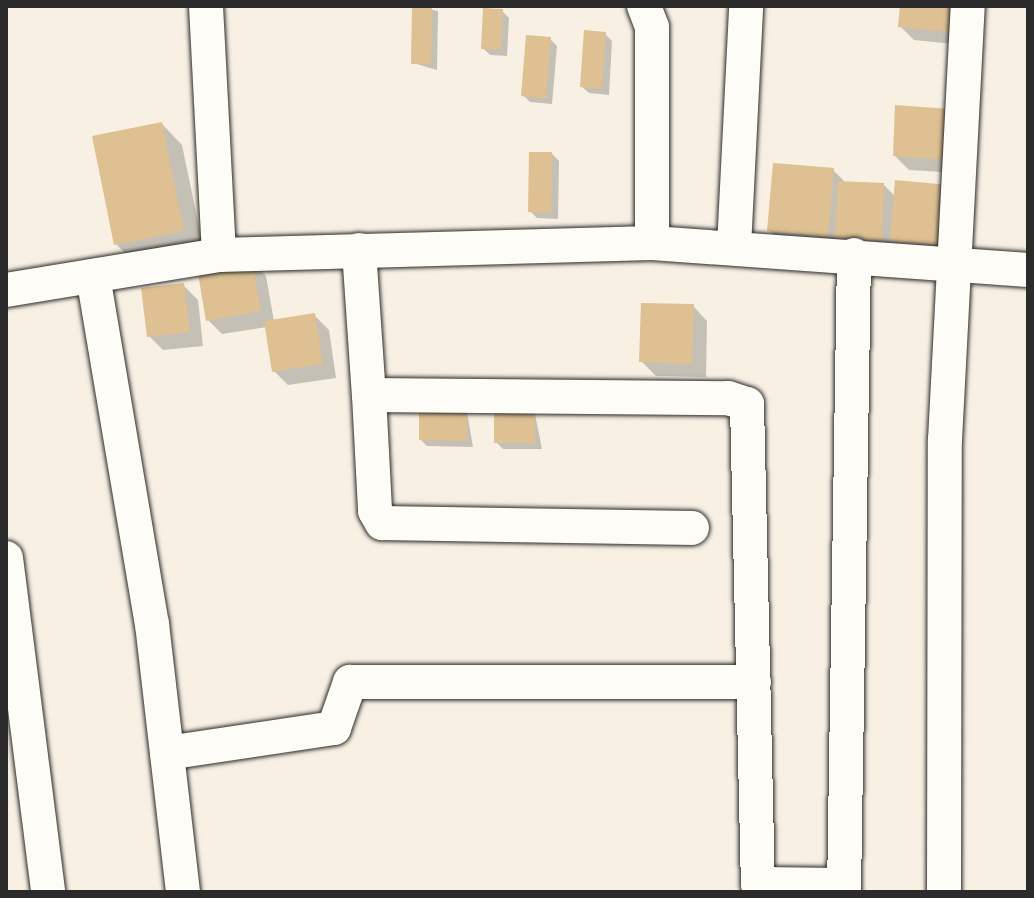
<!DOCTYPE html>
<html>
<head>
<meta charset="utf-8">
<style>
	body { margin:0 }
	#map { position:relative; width:1034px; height:898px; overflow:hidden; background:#f7f0e3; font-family:Delius,sans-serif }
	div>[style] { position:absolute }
	.shadow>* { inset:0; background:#0003 }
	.building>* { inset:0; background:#dec092 }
	.roads { filter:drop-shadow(0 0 2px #2b2b2b) drop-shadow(0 0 2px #2b2b2b) }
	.street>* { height:34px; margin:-17px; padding:0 17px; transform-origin:17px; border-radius:17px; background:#fdfcf7 }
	span { translate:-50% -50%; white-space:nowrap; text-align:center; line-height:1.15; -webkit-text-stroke:6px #fdfcf7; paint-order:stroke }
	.frame { position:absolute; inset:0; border:8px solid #2b2b2b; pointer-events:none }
</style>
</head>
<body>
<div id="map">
	<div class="shadow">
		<i style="clip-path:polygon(414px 6px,438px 11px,437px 70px,413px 63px)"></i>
		<i style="clip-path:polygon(902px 6px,968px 6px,964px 45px,914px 40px,900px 26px)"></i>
		<i style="clip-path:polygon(502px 11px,509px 18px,507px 56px,490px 55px,483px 48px)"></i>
		<i style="clip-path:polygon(605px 34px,612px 41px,609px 95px,589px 93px,582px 87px)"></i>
		<i style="clip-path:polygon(550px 39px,557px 46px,552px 104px,530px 102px,523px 95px)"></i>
		<i style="clip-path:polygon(897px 107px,960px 173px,909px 170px,895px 156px)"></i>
		<i style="clip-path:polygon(162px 124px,182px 145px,204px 251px,136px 265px,116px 244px)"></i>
		<i style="clip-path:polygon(552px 154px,559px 161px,558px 219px,537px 218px,530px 211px)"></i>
		<i style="clip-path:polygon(833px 170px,846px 183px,884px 185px,957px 259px,783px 245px,769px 230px)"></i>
		<i style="clip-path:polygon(252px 261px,266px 276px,274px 321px,314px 315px,329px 330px,336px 378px,288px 385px,274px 371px,267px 327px,222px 334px,208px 320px)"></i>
		<i style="clip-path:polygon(184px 286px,198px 300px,203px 346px,163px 350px,149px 336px)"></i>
		<i style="clip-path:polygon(693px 306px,707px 321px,706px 377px,656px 376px,641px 361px)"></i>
		<i style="clip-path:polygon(534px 409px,542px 449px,503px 449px,496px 442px)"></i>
		<i style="clip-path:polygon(467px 412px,473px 447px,427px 446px,420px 439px)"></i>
	</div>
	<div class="building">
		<i style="clip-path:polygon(412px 6px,432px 6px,431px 64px,411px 64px)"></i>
		<i style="clip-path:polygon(900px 6px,953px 6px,950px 32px,898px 27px)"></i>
		<i style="clip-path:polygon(483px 8px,503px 9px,501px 50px,481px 49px)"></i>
		<i style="clip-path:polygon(584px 30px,606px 32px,602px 89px,580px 87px)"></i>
		<i style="clip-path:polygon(526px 35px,551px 37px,546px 99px,521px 96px)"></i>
		<i style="clip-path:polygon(895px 105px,949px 109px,947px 160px,893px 156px)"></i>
		<i style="clip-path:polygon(162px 122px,184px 231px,114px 245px,92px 136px)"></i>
		<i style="clip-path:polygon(529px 152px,552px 152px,551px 213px,528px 212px)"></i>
		<i style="clip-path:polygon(773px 163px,834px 168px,828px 237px,767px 231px)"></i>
		<i style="clip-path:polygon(895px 180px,949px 185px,943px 246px,890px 241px)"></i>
		<i style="clip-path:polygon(838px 181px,884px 183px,882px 240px,835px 238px)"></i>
		<i style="clip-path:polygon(252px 259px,261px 311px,206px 321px,197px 268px)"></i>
		<i style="clip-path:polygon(184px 283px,190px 332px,147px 337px,141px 288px)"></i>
		<i style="clip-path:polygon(641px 303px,694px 304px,692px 364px,639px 362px)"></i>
		<i style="clip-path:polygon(315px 313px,323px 364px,272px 372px,264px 321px)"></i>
		<i style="clip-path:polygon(494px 407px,535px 407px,535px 443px,494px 443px)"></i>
		<i style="clip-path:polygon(419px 410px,467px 410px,467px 441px,419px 440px)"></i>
	</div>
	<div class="roads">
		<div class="street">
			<i style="left:206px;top:6px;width:249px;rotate:87deg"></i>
			<i style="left:644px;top:6px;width:22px;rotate:69deg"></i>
			<i style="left:652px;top:27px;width:216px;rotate:90deg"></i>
			<i style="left:734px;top:247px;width:241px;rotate:-87.1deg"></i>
			<i style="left:359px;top:250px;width:145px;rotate:86.1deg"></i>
			<i style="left:369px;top:395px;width:359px;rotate:0.5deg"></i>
			<i style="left:728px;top:398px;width:20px;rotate:18deg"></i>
			<i style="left:747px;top:404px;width:480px;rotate:88.7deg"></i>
			<i style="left:758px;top:884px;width:86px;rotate:0.7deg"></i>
			<i style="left:93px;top:276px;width:353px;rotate:80.4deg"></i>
			<i style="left:152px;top:624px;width:270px;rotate:83.4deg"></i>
			<i style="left:6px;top:290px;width:216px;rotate:-9.3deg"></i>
			<i style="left:219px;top:255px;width:433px;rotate:-1.6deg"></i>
			<i style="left:652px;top:243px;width:377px;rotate:4.1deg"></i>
			<i style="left:369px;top:395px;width:116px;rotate:87deg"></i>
			<i style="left:375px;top:511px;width:14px;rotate:60deg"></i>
			<i style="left:382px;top:523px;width:310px;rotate:0.9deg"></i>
			<i style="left:6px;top:558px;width:337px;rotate:82.8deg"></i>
			<i style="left:167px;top:753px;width:169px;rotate:-8.5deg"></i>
			<i style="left:334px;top:728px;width:49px;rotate:-70.8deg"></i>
			<i style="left:350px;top:682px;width:404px"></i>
			<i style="left:844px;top:892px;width:637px;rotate:-89.1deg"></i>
			<i style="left:944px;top:892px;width:452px;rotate:-89.9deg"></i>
			<i style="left:945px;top:440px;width:435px;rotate:-87deg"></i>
		</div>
	</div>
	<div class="frame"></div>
</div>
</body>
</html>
